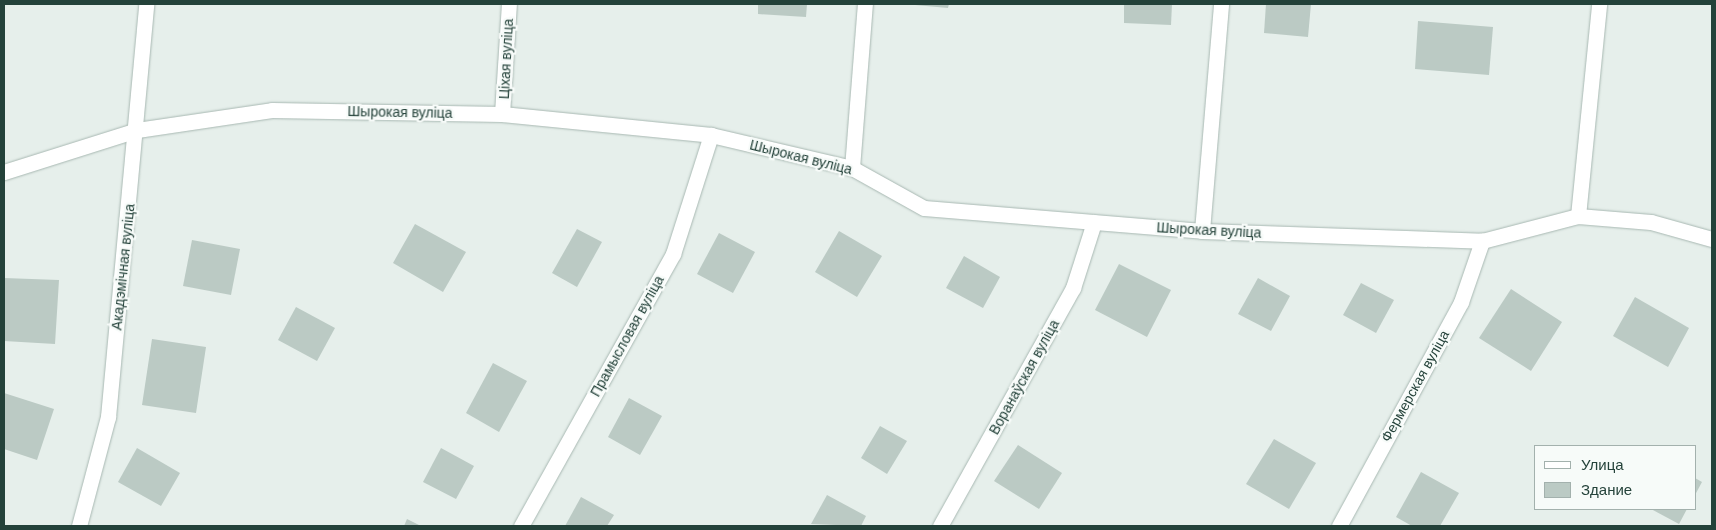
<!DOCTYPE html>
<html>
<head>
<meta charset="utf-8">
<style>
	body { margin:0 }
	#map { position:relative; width:1716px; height:530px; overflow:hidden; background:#e6efeb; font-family:Arial,sans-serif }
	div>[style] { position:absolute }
	.building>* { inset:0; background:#bbcac4 }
	.roads { filter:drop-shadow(0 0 1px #a8b8b2) drop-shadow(0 0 1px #a8b8b2) }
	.street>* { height:15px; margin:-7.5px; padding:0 7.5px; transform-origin:7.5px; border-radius:7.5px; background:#fff }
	span { translate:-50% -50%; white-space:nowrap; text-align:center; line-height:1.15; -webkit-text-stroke:4.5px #f7fbf9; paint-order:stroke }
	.street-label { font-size:14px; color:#24423a }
	.frame { position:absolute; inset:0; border:5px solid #24423a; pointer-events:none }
	.legend { position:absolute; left:1534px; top:445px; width:162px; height:65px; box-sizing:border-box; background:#f7fbf9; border:1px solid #a3b1ad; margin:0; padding:6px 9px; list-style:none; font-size:15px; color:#24423a }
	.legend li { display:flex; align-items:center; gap:10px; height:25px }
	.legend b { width:25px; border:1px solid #a3b1ad }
</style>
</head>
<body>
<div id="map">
	<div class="building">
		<i style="clip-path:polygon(758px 4px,807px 4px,806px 17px,758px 14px)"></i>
		<i style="clip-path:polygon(904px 4px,949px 4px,948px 8px)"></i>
		<i style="clip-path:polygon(1124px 4px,1172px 4px,1171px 25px,1124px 23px)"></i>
		<i style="clip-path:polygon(1266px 4px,1311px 4px,1308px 37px,1264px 33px)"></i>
		<i style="clip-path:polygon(1418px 21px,1493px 27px,1489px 75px,1415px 69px)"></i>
		<i style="clip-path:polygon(415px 224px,466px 252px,443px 292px,393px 263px)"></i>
		<i style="clip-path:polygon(577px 229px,602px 242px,577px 287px,552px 273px)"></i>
		<i style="clip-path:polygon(839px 231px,882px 256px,857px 297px,815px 272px)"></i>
		<i style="clip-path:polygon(719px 233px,755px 252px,733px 293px,697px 274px)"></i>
		<i style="clip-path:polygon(192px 240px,240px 249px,231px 295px,183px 286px)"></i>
		<i style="clip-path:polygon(964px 256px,1000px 277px,983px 308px,946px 288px)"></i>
		<i style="clip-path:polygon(1119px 264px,1171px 290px,1147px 337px,1095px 310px)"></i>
		<i style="clip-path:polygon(4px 278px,59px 280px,55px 344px,4px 341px)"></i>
		<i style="clip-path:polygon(1258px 278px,1290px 296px,1271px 331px,1238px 314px)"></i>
		<i style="clip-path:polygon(1361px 283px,1394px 300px,1376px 333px,1343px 315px)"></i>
		<i style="clip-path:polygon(1511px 289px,1562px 322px,1531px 371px,1479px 338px)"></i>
		<i style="clip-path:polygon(1635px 297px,1689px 328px,1668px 367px,1613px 336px)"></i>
		<i style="clip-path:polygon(296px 307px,335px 328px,317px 361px,278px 340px)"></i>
		<i style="clip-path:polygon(152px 339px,206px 347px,196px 413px,142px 405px)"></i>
		<i style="clip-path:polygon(493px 363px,527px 381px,499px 432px,466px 413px)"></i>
		<i style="clip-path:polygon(4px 393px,54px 409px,37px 460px,4px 449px)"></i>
		<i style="clip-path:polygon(629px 398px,662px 416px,640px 455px,608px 437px)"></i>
		<i style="clip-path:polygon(880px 426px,907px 441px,887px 474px,861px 458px)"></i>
		<i style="clip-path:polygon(1274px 439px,1316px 463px,1289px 509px,1246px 484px)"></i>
		<i style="clip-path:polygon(1018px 445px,1062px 473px,1039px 509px,994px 481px)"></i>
		<i style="clip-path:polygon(137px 448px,180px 473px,161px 506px,118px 482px)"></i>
		<i style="clip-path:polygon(441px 448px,474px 466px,456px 499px,423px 482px)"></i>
		<i style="clip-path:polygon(1421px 472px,1459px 493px,1440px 526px,1412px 526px,1396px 517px)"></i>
		<i style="clip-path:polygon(1695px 478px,1702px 482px,1695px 495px)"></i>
		<i style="clip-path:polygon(827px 495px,866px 516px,861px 526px,811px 524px)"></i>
		<i style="clip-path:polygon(581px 497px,614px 515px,607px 526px,565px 526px)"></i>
		<i style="clip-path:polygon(1651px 509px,1687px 509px,1679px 524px)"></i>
		<i style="clip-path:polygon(407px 519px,421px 526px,404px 526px)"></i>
	</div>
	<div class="roads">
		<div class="street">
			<i style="left:502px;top:114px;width:110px;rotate:-86.4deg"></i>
			<i style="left:852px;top:168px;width:165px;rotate:-85.5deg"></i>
			<i style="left:4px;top:172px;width:139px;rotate:-17.5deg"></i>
			<i style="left:137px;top:130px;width:136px;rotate:-8.4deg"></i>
			<i style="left:272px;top:110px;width:230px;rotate:1deg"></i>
			<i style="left:502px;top:114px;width:210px;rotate:5.7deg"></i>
			<i style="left:711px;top:135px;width:145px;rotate:13.2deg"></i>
			<i style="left:852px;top:168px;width:82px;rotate:29.1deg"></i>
			<i style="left:924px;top:208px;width:279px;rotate:4.7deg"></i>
			<i style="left:1202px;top:231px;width:280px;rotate:2deg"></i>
			<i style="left:1482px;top:241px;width:99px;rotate:-14.6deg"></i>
			<i style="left:1578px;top:216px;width:73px;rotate:4.7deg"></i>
			<i style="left:1651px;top:222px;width:63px;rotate:15.6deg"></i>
			<i style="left:1578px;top:216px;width:213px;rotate:-84.3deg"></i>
			<i style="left:1202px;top:231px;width:228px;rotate:-85.2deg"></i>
			<i style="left:79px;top:526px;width:113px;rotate:-75.1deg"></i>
			<i style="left:108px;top:417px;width:415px;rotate:-84.7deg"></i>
			<i style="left:521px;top:526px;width:312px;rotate:-60.8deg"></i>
			<i style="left:673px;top:254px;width:125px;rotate:-72.3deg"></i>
			<i style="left:940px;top:526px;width:273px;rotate:-60.8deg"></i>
			<i style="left:1073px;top:288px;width:69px;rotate:-72.3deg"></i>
			<i style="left:1339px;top:526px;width:255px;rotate:-61.4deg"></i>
			<i style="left:1461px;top:302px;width:65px;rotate:-71deg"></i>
		</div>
	</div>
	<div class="street-label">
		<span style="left:506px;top:59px;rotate:-87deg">Ціхая вуліца</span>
		<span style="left:400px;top:112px;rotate:1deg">Шырокая вуліца</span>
		<span style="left:801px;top:157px;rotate:14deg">Шырокая вуліца</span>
		<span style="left:1209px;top:230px;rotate:3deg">Шырокая вуліца</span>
		<span style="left:123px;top:267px;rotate:-84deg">Акадэмічная вуліца</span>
		<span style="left:627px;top:336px;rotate:-61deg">Прамысловая вуліца</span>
		<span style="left:1024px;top:377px;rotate:-61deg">Воранаўская вуліца</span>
		<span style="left:1415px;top:386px;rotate:-61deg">Фермерская вуліца</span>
	</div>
	<div class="frame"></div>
	<ul class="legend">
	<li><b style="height:6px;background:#fff"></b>Улица</li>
	<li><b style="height:14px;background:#bbcac4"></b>Здание</li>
	</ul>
</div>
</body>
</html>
